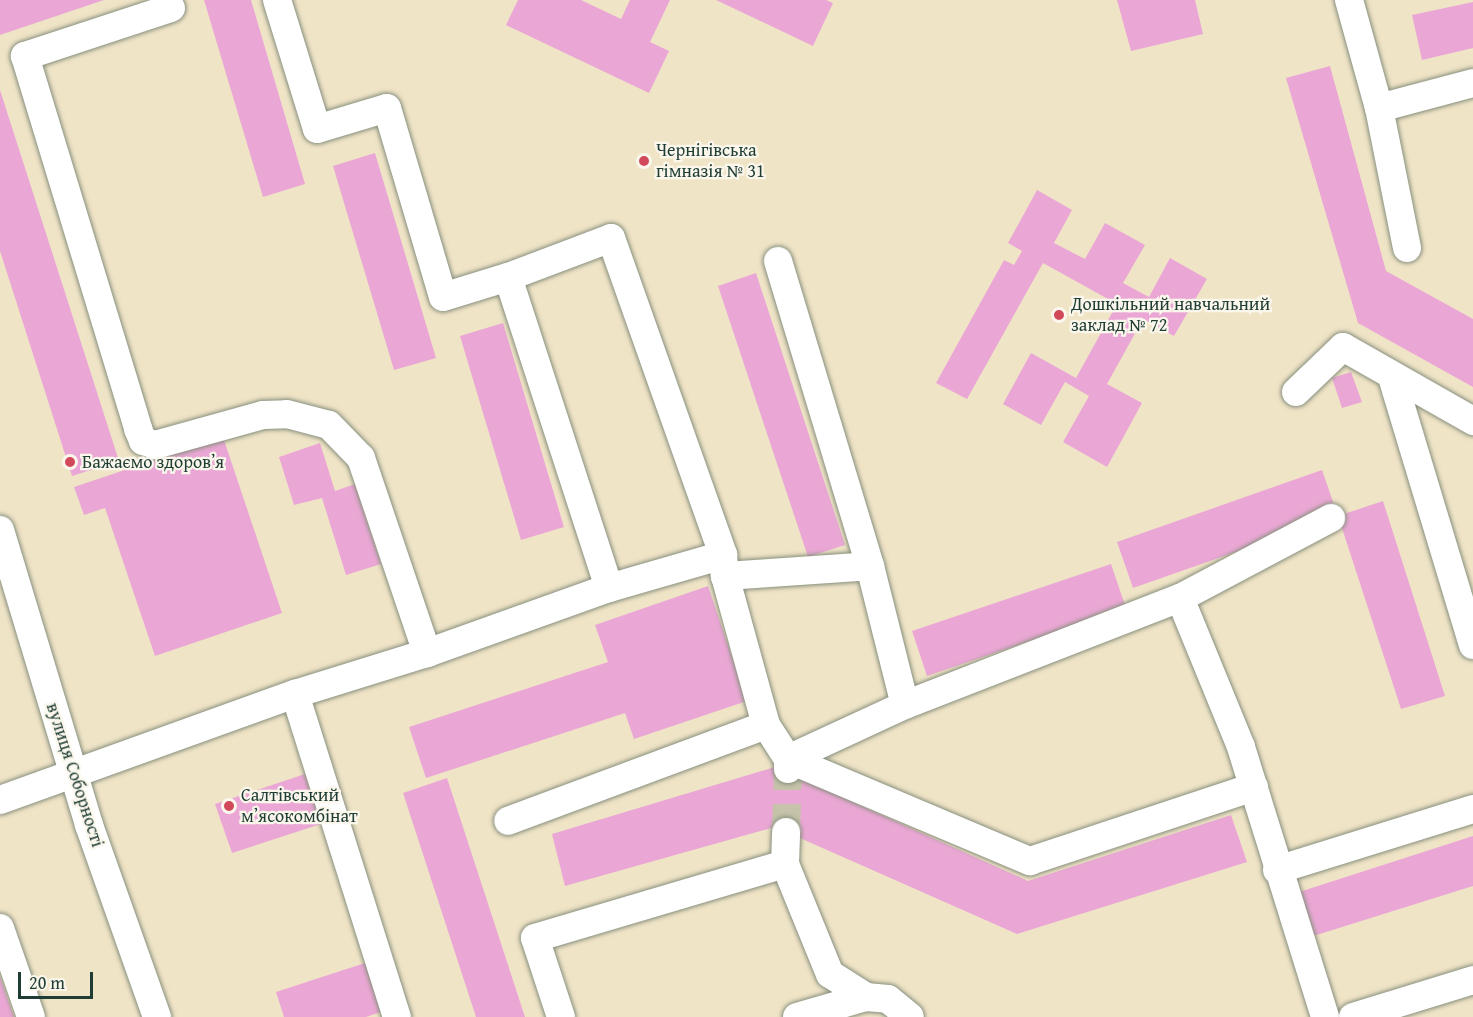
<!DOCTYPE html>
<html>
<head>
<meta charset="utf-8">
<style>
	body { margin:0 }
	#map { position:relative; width:1473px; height:1017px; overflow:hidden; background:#f0e4c7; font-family:"Gentium Book Plus",serif }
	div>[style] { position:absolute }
	.building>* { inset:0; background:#eaa7d5 }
	.minor-tunnel>* { height:28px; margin-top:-14px; transform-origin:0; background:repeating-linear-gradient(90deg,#c6c3aa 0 28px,transparent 0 42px) }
	.roads { filter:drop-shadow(0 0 2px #88907e) drop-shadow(0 0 2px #88907e) }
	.minor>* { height:28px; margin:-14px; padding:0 14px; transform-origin:14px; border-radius:14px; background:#fff }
	.dots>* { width:16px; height:16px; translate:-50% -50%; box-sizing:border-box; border:3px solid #fbf7ec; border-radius:50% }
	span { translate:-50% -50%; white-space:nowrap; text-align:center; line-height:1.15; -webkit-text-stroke:4.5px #fbf7ec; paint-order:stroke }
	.poi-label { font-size:18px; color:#1f3d34 }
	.left { translate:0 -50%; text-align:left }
	.street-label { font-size:18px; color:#1f3d34 }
	.scale { position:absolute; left:18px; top:972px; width:75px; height:27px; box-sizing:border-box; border:3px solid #1f3d34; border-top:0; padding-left:8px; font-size:18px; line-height:21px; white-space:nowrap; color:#1f3d34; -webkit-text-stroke:4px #fbf7ec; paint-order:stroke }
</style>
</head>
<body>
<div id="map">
	<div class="building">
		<i style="clip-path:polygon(0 0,104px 0,0 35px)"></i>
		<i style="clip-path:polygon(204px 0,251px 0,305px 184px,263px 197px)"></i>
		<i style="clip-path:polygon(518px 0,581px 0,621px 19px,630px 0,670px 0,650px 42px,669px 51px,649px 93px,506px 25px)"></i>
		<i style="clip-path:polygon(716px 0,826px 0,833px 3px,813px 46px)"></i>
		<i style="clip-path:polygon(1117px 0,1195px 0,1203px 34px,1131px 51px)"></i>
		<i style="clip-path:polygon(1473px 2px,1473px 48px,1422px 60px,1412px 15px)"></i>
		<i style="clip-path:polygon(1330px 66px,1386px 271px,1473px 319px,1473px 387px,1358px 323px,1286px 78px)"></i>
		<i style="clip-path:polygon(0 90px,119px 461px,72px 476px,0 251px)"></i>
		<i style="clip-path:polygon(375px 153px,436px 358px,394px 370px,333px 166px)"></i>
		<i style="clip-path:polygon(1037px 190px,1072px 210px,1054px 243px,1085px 259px,1105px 223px,1145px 245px,1123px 283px,1149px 297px,1170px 258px,1207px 279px,1174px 336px,1143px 319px,1107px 384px,1142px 403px,1107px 467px,1063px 442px,1089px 396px,1065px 382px,1041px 425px,1003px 404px,1031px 353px,1076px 378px,1117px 304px,1043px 263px,967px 399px,936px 383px,1004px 260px,1014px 265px,1022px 251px,1008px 243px)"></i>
		<i style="clip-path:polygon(756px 273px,845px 545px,808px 557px,718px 286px)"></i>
		<i style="clip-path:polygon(503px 323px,564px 527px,521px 540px,460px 336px)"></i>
		<i style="clip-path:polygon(1351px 372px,1362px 402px,1342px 408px,1332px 378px)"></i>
		<i style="clip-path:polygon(223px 437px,282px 613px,155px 656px,105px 508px,84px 515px,74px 487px)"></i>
		<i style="clip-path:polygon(320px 443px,335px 491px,355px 484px,381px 564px,346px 575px,322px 498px,294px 505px,279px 457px)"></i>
		<i style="clip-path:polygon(1322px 470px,1338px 516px,1383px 501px,1445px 696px,1401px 709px,1338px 516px,1133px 588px,1117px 542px)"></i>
		<i style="clip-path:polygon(1111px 564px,1126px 608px,927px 676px,912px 631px)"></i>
		<i style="clip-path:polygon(708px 586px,747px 701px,634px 739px,625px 713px,426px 778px,409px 727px,608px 662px,595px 625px)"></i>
		<i style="clip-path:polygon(775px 767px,1028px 881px,1231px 815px,1247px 862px,1017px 934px,775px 827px,565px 886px,552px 834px)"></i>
		<i style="clip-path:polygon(305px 774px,321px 824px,232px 853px,215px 804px)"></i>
		<i style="clip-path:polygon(447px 778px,462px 824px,525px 1017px,476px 1017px,403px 793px)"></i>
		<i style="clip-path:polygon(1473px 836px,1473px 886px,1307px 938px,1293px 894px)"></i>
		<i style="clip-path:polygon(365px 963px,381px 1012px,366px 1017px,284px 1017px,276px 992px)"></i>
		<i style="clip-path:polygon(0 977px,14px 1017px,0 1017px)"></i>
	</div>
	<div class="minor-tunnel">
		<i style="left:786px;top:832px;width:60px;rotate:-88.1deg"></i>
	</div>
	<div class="roads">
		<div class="minor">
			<i style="left:277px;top:0;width:135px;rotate:72.8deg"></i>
			<i style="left:317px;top:129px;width:73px;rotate:-16.7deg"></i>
			<i style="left:387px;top:108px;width:197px;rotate:73.5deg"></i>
			<i style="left:443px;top:297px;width:68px;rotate:-17.1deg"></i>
			<i style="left:508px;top:277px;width:327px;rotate:72deg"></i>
			<i style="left:1349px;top:0;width:112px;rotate:74.5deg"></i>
			<i style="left:171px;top:8px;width:154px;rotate:161.8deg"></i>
			<i style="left:25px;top:56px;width:390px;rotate:73.1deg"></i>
			<i style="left:138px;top:429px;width:13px;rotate:67deg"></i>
			<i style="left:143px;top:441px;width:13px;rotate:18deg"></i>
			<i style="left:155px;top:445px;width:112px;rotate:-15.5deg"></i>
			<i style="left:263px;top:415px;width:24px;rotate:-2deg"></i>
			<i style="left:287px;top:414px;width:43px;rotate:14.7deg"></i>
			<i style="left:329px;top:425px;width:46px;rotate:45.9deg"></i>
			<i style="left:361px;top:458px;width:206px;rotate:71.3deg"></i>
			<i style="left:1407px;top:248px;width:143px;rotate:-101.3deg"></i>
			<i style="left:1379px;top:108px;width:97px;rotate:-14.9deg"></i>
			<i style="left:778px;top:261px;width:319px;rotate:73.2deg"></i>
			<i style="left:870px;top:566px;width:143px;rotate:75.9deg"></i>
			<i style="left:905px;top:705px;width:295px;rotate:-21.3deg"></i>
			<i style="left:1180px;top:598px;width:161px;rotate:67.7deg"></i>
			<i style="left:1241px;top:747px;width:283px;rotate:72.7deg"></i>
			<i style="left:508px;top:277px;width:110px;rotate:-20.7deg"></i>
			<i style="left:611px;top:238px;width:336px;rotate:70.5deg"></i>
			<i style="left:1392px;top:377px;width:280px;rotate:73.2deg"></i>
			<i style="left:1296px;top:392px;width:65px;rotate:-43.8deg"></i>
			<i style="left:1343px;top:347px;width:150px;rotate:29.6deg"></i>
			<i style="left:0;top:530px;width:308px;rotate:73.2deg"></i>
			<i style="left:89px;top:825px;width:204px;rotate:70.5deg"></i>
			<i style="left:725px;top:576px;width:145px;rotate:-3.9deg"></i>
			<i style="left:1180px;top:598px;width:171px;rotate:-27.9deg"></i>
			<i style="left:295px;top:694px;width:339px;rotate:72.5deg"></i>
			<i style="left:766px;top:725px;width:40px;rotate:57.1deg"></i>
			<i style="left:788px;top:759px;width:263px;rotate:22.9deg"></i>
			<i style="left:1030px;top:861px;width:236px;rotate:-18.3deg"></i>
			<i style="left:788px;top:769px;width:10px;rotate:-90deg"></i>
			<i style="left:788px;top:759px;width:129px;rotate:-24.8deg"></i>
			<i style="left:0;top:800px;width:313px;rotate:-19.8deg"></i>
			<i style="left:295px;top:694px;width:138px;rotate:-17.3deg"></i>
			<i style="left:427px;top:653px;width:193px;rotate:-19.7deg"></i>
			<i style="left:609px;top:588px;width:119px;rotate:-16.1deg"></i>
			<i style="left:723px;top:555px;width:21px;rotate:85deg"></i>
			<i style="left:725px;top:576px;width:155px;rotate:74.6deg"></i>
			<i style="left:766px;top:725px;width:275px;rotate:159.6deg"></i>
			<i style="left:785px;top:864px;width:32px;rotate:-88deg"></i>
			<i style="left:1277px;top:870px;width:205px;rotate:-17.3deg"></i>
			<i style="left:0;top:928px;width:94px;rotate:70.8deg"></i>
			<i style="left:561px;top:1017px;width:83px;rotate:-108.2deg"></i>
			<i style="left:535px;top:938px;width:261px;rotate:-16.5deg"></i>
			<i style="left:785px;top:864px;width:119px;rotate:67.8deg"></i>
			<i style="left:830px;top:974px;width:43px;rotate:32.6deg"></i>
			<i style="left:866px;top:997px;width:22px;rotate:5deg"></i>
			<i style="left:888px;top:999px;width:28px;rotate:39deg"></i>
			<i style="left:797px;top:1017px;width:72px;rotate:-16.2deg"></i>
			<i style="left:1353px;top:1017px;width:126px;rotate:-17.1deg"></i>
		</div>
	</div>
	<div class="dots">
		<i style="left:644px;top:161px;background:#d1495b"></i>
		<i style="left:1059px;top:315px;background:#d1495b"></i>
		<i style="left:70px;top:462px;background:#d1495b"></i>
		<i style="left:229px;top:806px;background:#d1495b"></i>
	</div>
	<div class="poi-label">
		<span class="left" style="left:656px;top:161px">Чернігівська<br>гімназія № 31</span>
		<span class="left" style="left:1071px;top:315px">Дошкільний навчальний<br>заклад № 72</span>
		<span class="left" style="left:82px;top:462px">Бажаємо здоровʼя</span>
		<span class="left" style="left:241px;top:806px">Салтівський<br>мʼясокомбінат</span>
	</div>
	<div class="street-label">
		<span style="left:75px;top:775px;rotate:72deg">вулиця Соборності</span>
	</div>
	<div class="scale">20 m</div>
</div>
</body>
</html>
